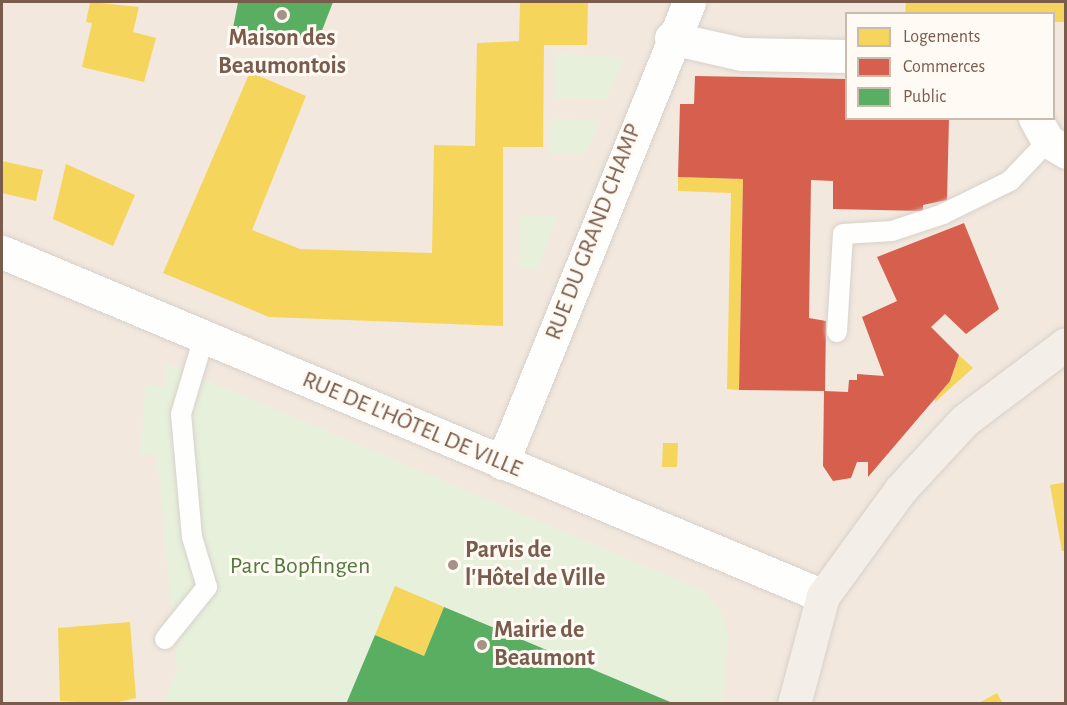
<!DOCTYPE html>
<html>
<head>
<meta charset="utf-8">
<style>
	body { margin:0 }
	#map { position:relative; width:1067px; height:705px; overflow:hidden; background:#f9f5f0; font-family:"Alegreya Sans",sans-serif }
	div>[style] { position:absolute }
	.residential>* { inset:0; background:#f2e8de }
	.green>* { inset:0; background:#e7f0db }
	.homes>* { inset:0; background:#f6d55c }
	.shops>* { inset:0; background:#d6604d }
	.public>* { inset:0; background:#5aae61 }
	.roads { filter:drop-shadow(0 0 2px #d7d1cb) drop-shadow(0 0 2px #d7d1cb) }
	.service>* { height:20px; margin:-10px; padding:0 10px; transform-origin:10px; border-radius:10px; background:#fefefd }
	.minor>* { height:33px; margin:-16.5px; padding:0 16.5px; transform-origin:16.5px; border-radius:16.5px; background:#fefefd }
	.secondary>* { height:33px; margin:-16.5px; padding:0 16.5px; transform-origin:16.5px; border-radius:16.5px; background:#fefefd }
	.primary>* { height:33px; margin:-16.5px; padding:0 16.5px; transform-origin:16.5px; border-radius:16.5px; background:#f3eee8 }
	.dots>* { width:16px; height:16px; translate:-50% -50%; box-sizing:border-box; border:3px solid #fffaf3; border-radius:50% }
	span { translate:-50% -50%; white-space:nowrap; text-align:center; line-height:1.15; -webkit-text-stroke:6px #fffaf3; paint-order:stroke }
	.poi-label { font-size:24px; color:#7a5c4d; font-weight:700 }
	.left { translate:0 -50%; text-align:left }
	.street-label { font-size:24px; color:#7a5c4d }
	.park-label { font-size:24px; color:#537a41 }
	.frame { position:absolute; inset:0; border:3px solid #7a5c4d; pointer-events:none }
	.legend { position:absolute; left:845px; top:12px; width:210px; height:108px; box-sizing:border-box; background:#fffaf3; border:2px solid #cabbb1; margin:0; padding:8px 10px; list-style:none; font-size:18px; color:#7a5c4d }
	.legend li { display:flex; align-items:center; gap:12px; height:30px }
	.legend b { width:30px; border:2px solid #cabbb1 }
</style>
</head>
<body>
<div id="map">
	<div class="residential">
		<i style="clip-path:polygon(evenodd,2px 2px,1065px 2px,1065px 703px,2px 703px,2px 2px,846px 14px,1054px 14px,1054px 118px,846px 118px,846px 14px)"></i>
	</div>
	<div class="green">
		<i style="clip-path:polygon(554px 54px,624px 57px,606px 99px,554px 98px)"></i>
		<i style="clip-path:polygon(551px 118px,600px 121px,584px 153px,550px 153px)"></i>
		<i style="clip-path:polygon(520px 216px,558px 216px,537px 270px,519px 265px)"></i>
		<i style="clip-path:polygon(166px 363px,706px 592px,721px 611px,728px 634px,723px 703px,164px 703px,177px 671px,157px 455px,141px 454px,145px 385px,165px 386px)"></i>
	</div>
	<div class="homes">
		<i style="clip-path:polygon(90px 2px,139px 7px,133px 32px,156px 38px,144px 82px,82px 67px,92px 23px,86px 22px)"></i>
		<i style="clip-path:polygon(520px 2px,588px 2px,587px 45px,544px 45px,543px 147px,503px 147px,503px 326px,269px 317px,163px 273px,250px 72px,306px 96px,252px 230px,300px 249px,432px 253px,434px 145px,475px 146px,477px 43px,519px 41px)"></i>
		<i style="clip-path:polygon(906px 2px,1066px 2px,1066px 22px,1054px 22px,1054px 14px,905px 14px)"></i>
		<i style="clip-path:polygon(2px 161px,43px 170px,36px 201px,2px 193px)"></i>
		<i style="clip-path:polygon(66px 164px,135px 195px,113px 246px,53px 219px)"></i>
		<i style="clip-path:polygon(678px 177px,743px 179px,739px 390px,727px 389px,731px 193px,678px 191px)"></i>
		<i style="clip-path:polygon(959px 355px,973px 368px,935px 402px,935px 394px,950px 381px)"></i>
		<i style="clip-path:polygon(663px 443px,678px 443px,677px 467px,662px 467px)"></i>
		<i style="clip-path:polygon(1066px 482px,1066px 551px,1062px 551px,1050px 485px)"></i>
		<i style="clip-path:polygon(395px 586px,444px 607px,424px 656px,375px 635px)"></i>
		<i style="clip-path:polygon(130px 622px,136px 698px,110px 704px,60px 701px,58px 628px)"></i>
		<i style="clip-path:polygon(997px 693px,1003px 704px,977px 704px)"></i>
	</div>
	<div class="shops">
		<i style="clip-path:polygon(695px 76px,846px 79px,846px 118px,949px 118px,947px 200px,923px 205px,923px 211px,833px 209px,833px 181px,811px 180px,809px 318px,826px 321px,825px 391px,739px 390px,743px 179px,678px 177px,680px 104px,694px 104px)"></i>
		<i style="clip-path:polygon(964px 223px,999px 309px,966px 334px,945px 314px,931px 327px,959px 355px,950px 381px,868px 477px,868px 462px,857px 462px,851px 478px,833px 481px,823px 466px,824px 391px,848px 392px,849px 380px,857px 380px,857px 374px,884px 376px,862px 317px,897px 301px,877px 257px)"></i>
	</div>
	<div class="public">
		<i style="clip-path:polygon(238px 2px,333px 2px,316px 46px,233px 28px)"></i>
		<i style="clip-path:polygon(444px 607px,492px 627px,675px 704px,346px 704px,375px 635px,424px 656px)"></i>
	</div>
	<div class="roads">
		<div class="service">
			<i style="left:837px;top:332px;width:98px;rotate:-86.5deg"></i>
			<i style="left:843px;top:234px;width:49px;rotate:-3.5deg"></i>
			<i style="left:892px;top:231px;width:54px;rotate:-18.4deg"></i>
			<i style="left:943px;top:214px;width:75px;rotate:-26.2deg"></i>
			<i style="left:1010px;top:181px;width:55px;rotate:-46.5deg"></i>
			<i style="left:165px;top:639px;width:67px;rotate:-51.1deg"></i>
			<i style="left:207px;top:587px;width:52px;rotate:-106.7deg"></i>
			<i style="left:192px;top:537px;width:123px;rotate:-95.1deg"></i>
			<i style="left:181px;top:414px;width:80px;rotate:-73.4deg"></i>
		</div>
		<div class="minor">
			<i style="left:671px;top:38px;width:73px;rotate:12.7deg"></i>
			<i style="left:742px;top:54px;width:104px;rotate:1.1deg"></i>
			<i style="left:1035px;top:118px;width:26px;rotate:61deg"></i>
			<i style="left:1048px;top:141px;width:21px;rotate:31deg"></i>
			<i style="left:502px;top:463px;width:497px;rotate:-67.9deg"></i>
		</div>
		<div class="secondary">
			<i style="left:2px;top:252px;width:890px;rotate:22.73deg"></i>
		</div>
		<div class="primary">
			<i style="left:794px;top:704px;width:112px;rotate:-75deg"></i>
			<i style="left:823px;top:596px;width:132px;rotate:-53.9deg"></i>
			<i style="left:901px;top:489px;width:94px;rotate:-47.2deg"></i>
			<i style="left:965px;top:420px;width:126px;rotate:-37deg"></i>
		</div>
	</div>
	<div class="dots">
		<i style="left:282px;top:15px;background:#a69286"></i>
		<i style="left:453px;top:565px;background:#a69286"></i>
		<i style="left:482px;top:645px;background:#a69286"></i>
	</div>
	<div class="poi-label">
		<span style="left:282px;top:53px">Maison des<br>Beaumontois</span>
		<span class="left" style="left:465px;top:565px">Parvis de<br>l'Hôtel de Ville</span>
		<span class="left" style="left:494px;top:645px">Mairie de<br>Beaumont</span>
	</div>
	<div class="street-label">
		<span style="left:594px;top:232px;rotate:-69deg">RUE DU GRAND CHAMP</span>
		<span style="left:412px;top:425px;rotate:23deg">RUE DE L'HÔTEL DE VILLE</span>
	</div>
	<div class="park-label">
		<span style="left:300px;top:567px">Parc Bopfingen</span>
	</div>
	<div class="frame"></div>
	<ul class="legend">
	<li><b style="height:16px;background:#f6d55c"></b>Logements</li>
	<li><b style="height:16px;background:#d6604d"></b>Commerces</li>
	<li><b style="height:16px;background:#5aae61"></b>Public</li>
	</ul>
</div>
</body>
</html>
